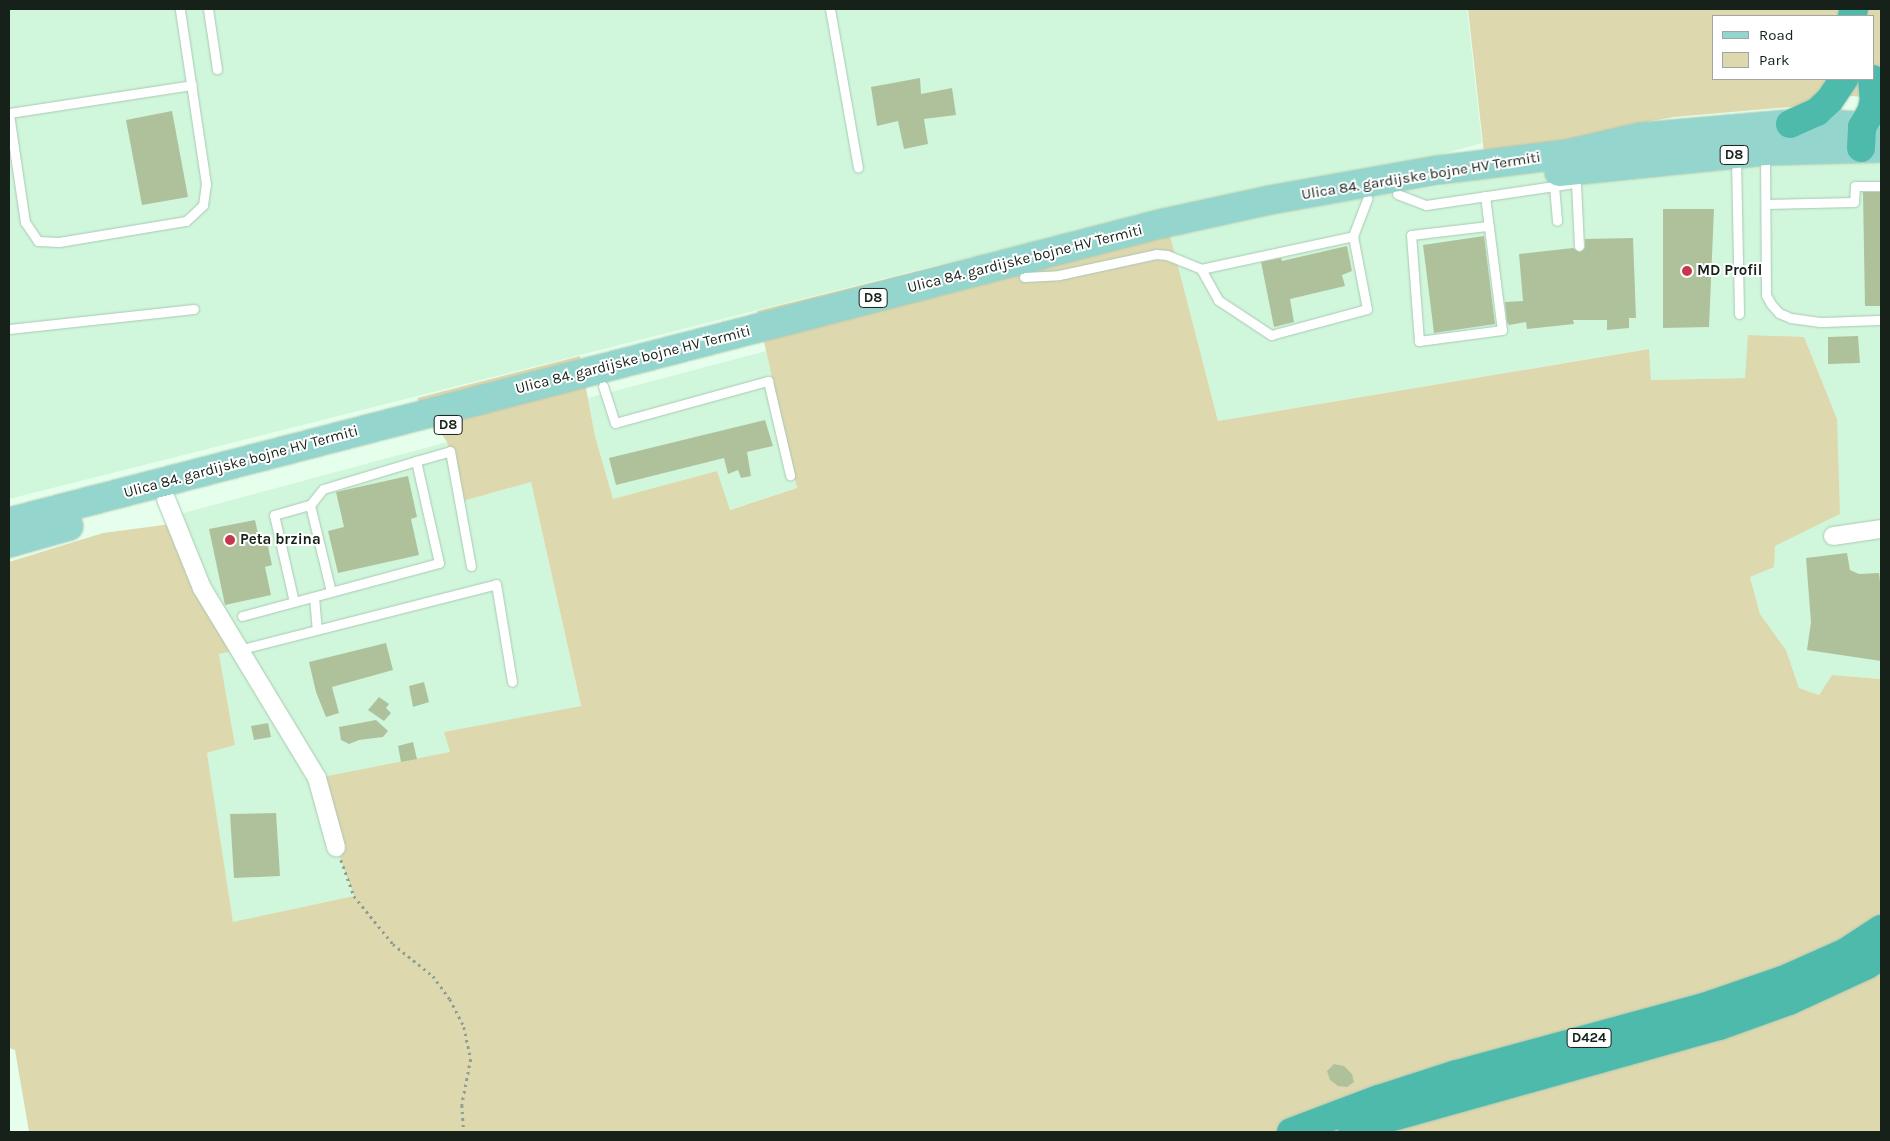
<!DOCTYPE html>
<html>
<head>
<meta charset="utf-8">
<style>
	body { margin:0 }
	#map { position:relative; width:1890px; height:1141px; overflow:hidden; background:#e6ffed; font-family:Karla,sans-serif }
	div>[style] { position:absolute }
	.built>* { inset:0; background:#d0f7dc }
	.green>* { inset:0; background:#ded8af }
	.building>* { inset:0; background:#afc19b }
	.path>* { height:2.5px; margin-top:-1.25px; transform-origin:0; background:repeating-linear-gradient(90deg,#8ca092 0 2.5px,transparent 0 6.5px) }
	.roads { filter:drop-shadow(0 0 1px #a9c8b3) drop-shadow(0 0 1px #a9c8b3) }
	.lane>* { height:9px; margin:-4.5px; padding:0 4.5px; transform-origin:4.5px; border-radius:4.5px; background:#fff }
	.street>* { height:18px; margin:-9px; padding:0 9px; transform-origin:9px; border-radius:9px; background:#fff }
	.primary>* { height:28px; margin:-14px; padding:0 14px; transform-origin:14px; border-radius:14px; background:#94d6cd }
	.highway>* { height:28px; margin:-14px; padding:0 14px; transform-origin:14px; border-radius:14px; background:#4dbaab }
	.dots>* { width:14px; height:14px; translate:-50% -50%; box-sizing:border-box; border:2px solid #fff; border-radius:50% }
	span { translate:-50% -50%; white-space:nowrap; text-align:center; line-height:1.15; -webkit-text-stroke:4px #fff; paint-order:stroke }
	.shield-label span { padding:1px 4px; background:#fff; border:1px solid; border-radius:4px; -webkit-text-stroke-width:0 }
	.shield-label { font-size:14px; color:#152119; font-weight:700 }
	.street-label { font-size:15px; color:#152119 }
	.poi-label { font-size:15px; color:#152119; font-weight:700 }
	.left { translate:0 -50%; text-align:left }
	.frame { position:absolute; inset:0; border:10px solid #152119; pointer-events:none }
	.legend { position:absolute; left:1712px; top:15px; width:162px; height:65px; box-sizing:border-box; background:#fff; border:1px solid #a1a6a3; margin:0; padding:6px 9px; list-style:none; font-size:15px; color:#152119 }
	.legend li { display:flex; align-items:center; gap:10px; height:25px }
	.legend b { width:25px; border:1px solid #a1a6a3 }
</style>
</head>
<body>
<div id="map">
	<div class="built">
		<i style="clip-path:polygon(9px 9px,1467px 9px,1482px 143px,1176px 229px,1679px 147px,1881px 138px,1881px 679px,1832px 675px,1819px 695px,1799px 688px,1786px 650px,1760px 614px,1750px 577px,1774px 546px,1840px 514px,1745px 378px,1650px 380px,1648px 349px,1218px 421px,1169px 231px,1004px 250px,929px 267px,9px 499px)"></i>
		<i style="clip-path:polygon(766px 351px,797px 488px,729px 510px,717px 471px,613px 500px,595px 436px,588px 398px)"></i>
		<i style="clip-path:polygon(447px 442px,463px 501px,531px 482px,581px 707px,445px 732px,451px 752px,401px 762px,336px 847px,354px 896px,233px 923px,207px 753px,235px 745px,219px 654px,237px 650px,172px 516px)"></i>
	</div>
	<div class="green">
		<i style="clip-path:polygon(evenodd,1468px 9px,1881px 9px,1881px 98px,1821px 94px,1801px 106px,1674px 117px,1628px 125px,1583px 141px,1484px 153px,1468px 9px,1714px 16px,1874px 16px,1874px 79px,1714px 79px,1714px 16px)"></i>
		<i style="clip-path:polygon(1169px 231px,1218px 421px,1649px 349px,1651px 380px,1745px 378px,1748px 335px,1804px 337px,1837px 419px,1840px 514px,1775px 546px,1774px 567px,1750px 577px,1760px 614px,1786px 650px,1799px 688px,1819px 695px,1832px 675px,1881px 679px,1881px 1132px,29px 1132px,15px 1050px,9px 1048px,9px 562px,103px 533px,171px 524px,238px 650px,219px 654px,235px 745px,207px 753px,233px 922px,354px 896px,336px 847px,317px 778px,450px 752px,444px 732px,581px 706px,531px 482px,463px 501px,447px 442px,417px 398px,580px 356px,595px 436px,613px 499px,717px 471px,730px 510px,797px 488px,757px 311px,1004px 250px)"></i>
	</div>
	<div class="building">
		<i style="clip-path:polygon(920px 78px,921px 94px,952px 88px,956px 115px,924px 119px,928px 144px,904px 149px,898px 121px,877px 126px,871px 87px)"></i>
		<i style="clip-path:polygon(172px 111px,188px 197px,142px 205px,126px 120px)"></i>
		<i style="clip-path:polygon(1863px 192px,1881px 192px,1881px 306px,1865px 306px)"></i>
		<i style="clip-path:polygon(1663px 209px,1714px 209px,1709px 327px,1663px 328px)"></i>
		<i style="clip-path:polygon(1484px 236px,1495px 324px,1434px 333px,1423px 245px)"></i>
		<i style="clip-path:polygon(1633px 238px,1636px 318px,1629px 318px,1629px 328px,1607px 330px,1607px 320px,1573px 320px,1574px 324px,1527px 329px,1526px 322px,1509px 325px,1507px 322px,1505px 302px,1523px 301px,1519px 254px,1573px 248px,1580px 252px,1585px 248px,1585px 239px)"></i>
		<i style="clip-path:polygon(1347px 246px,1352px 271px,1342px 275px,1345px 286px,1290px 299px,1294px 322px,1274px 327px,1261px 262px,1281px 258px,1282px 261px)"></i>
		<i style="clip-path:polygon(1858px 336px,1860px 363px,1828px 364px,1828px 337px)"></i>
		<i style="clip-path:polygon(765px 420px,773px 446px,747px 452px,751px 476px,741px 478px,738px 470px,728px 474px,724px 458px,616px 485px,609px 458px)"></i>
		<i style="clip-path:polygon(408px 476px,417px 517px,411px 519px,419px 555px,338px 573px,328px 531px,344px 527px,336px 492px)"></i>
		<i style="clip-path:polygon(255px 520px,259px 538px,266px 537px,272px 565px,265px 567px,271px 595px,225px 605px,209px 529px)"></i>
		<i style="clip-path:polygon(1847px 553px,1850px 570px,1859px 574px,1879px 573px,1881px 590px,1881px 661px,1807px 650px,1811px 622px,1806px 558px)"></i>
		<i style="clip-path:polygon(386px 643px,393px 670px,332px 687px,339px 713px,326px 717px,316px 692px,309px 662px)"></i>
		<i style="clip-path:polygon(424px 682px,429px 702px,413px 707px,409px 686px)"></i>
		<i style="clip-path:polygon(379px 697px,389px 704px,386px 708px,391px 713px,384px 721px,368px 710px)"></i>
		<i style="clip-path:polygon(376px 720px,388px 731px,383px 737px,359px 740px,349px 744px,341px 740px,339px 727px)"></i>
		<i style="clip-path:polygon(268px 723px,271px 737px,254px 740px,251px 726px)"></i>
		<i style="clip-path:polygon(413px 742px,417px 759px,401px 762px,398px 746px)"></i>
		<i style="clip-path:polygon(276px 813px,280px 876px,234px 878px,230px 814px)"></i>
		<i style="clip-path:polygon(1334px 1064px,1344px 1066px,1352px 1074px,1354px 1082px,1347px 1087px,1338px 1086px,1330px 1080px,1327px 1071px)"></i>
	</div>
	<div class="path">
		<i style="left:341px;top:860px;width:38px;rotate:70deg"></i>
		<i style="left:354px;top:896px;width:62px;rotate:50.9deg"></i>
		<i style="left:393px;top:944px;width:51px;rotate:38.7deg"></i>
		<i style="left:433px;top:976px;width:29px;rotate:54deg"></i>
		<i style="left:450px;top:999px;width:31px;rotate:63deg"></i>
		<i style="left:464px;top:1027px;width:33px;rotate:78deg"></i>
		<i style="left:471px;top:1059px;width:47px;rotate:101.1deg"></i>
		<i style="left:462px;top:1105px;width:27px;rotate:86deg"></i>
	</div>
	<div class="roads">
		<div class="lane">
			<i style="left:208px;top:9px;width:61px;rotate:81.5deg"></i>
			<i style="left:830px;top:9px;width:161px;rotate:80deg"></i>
			<i style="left:9px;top:113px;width:185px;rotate:-8.7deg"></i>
			<i style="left:9px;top:114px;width:109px;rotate:81.6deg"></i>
			<i style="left:25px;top:222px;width:23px;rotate:56deg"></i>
			<i style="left:38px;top:241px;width:21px;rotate:3deg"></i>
			<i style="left:59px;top:242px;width:129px;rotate:-9.4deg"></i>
			<i style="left:186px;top:221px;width:23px;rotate:-43deg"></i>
			<i style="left:203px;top:205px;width:21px;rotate:-82deg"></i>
			<i style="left:206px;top:184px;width:177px;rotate:-98.5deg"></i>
			<i style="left:1765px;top:154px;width:141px;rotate:89.6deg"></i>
			<i style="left:1766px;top:295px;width:10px;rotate:61deg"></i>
			<i style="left:1771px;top:304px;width:12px;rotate:48deg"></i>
			<i style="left:1779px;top:313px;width:13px;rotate:23deg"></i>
			<i style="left:1791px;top:318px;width:29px;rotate:8deg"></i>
			<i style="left:1820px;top:322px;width:61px;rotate:-1.9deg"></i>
			<i style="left:1736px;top:157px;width:157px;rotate:88.9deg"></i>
			<i style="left:1576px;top:183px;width:63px;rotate:87.3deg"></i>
			<i style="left:1554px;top:186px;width:35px;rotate:85deg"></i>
			<i style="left:1397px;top:194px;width:31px;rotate:21deg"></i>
			<i style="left:1426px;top:205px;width:145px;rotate:-8.4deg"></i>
			<i style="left:1485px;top:196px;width:135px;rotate:82.8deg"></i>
			<i style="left:1502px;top:330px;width:84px;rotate:172.5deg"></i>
			<i style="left:1419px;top:341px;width:106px;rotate:-94.3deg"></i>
			<i style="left:1411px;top:235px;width:78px;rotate:-6.7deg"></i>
			<i style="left:1766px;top:204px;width:88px;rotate:-1.3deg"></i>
			<i style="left:1854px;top:202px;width:16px;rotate:-86deg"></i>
			<i style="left:1855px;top:186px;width:26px"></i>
			<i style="left:1201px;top:269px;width:35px;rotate:61deg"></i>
			<i style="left:1218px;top:300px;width:64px;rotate:33.4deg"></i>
			<i style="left:1271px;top:335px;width:99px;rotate:-15.2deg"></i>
			<i style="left:1367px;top:309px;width:74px;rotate:-100.9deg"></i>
			<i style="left:1024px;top:277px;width:35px;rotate:-3deg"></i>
			<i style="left:1059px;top:275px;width:99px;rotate:-12.2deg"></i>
			<i style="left:1156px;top:254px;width:11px;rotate:5deg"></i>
			<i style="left:1167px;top:255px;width:37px;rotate:22deg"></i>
			<i style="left:1201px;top:269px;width:156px;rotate:-12.2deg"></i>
			<i style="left:1353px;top:236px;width:40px;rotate:-69deg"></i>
			<i style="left:9px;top:329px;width:186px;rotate:-6.2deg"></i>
			<i style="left:603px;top:386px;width:39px;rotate:72deg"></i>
			<i style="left:615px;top:423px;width:159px;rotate:-15.4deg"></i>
			<i style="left:768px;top:381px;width:97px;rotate:76.8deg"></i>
			<i style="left:416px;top:461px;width:35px;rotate:-16deg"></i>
			<i style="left:450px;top:451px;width:117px;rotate:79.7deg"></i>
			<i style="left:314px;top:597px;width:33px;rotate:85deg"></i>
			<i style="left:294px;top:602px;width:89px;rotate:-102.9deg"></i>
			<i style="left:274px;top:515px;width:37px;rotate:-16deg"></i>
			<i style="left:310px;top:505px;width:89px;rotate:76.4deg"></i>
			<i style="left:242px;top:616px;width:204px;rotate:-15.1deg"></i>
			<i style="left:439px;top:563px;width:105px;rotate:-102.7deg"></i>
			<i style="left:416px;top:461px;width:97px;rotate:163.2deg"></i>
			<i style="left:323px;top:489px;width:21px;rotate:129deg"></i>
			<i style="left:238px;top:650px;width:266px;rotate:-14.3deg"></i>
			<i style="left:496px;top:584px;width:99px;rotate:80.7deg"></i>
		</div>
		<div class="street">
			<i style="left:166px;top:499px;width:96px;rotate:68deg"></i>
			<i style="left:202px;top:588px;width:222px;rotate:58.8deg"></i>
			<i style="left:317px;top:778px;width:72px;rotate:74.6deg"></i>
			<i style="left:1833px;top:536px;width:49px;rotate:-8.3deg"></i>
		</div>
		<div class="primary">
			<i style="left:1559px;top:172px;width:207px;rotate:-5.8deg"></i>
			<i style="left:1765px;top:151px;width:116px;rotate:-1.5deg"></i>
			<i style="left:9px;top:522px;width:1189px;rotate:-14.52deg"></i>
			<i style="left:1160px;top:224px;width:113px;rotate:-12.3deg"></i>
			<i style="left:1270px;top:200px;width:172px;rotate:-10.1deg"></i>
			<i style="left:1439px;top:170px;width:130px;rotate:-7.1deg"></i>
			<i style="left:1568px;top:154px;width:75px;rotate:-13.1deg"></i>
			<i style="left:1641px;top:137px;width:150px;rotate:-5deg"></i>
			<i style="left:1790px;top:124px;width:41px"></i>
			<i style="left:1831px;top:124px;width:50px;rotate:4.6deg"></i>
			<i style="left:9px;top:543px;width:62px;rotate:-15.8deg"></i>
		</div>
		<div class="highway">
			<i style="left:1852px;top:16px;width:7px;rotate:-74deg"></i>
			<i style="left:1790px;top:124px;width:30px;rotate:-24deg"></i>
			<i style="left:1817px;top:112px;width:16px;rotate:-43deg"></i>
			<i style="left:1829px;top:101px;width:27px;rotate:-56deg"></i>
			<i style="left:1861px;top:148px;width:21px;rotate:-87deg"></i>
			<i style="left:1862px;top:127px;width:17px;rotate:-59deg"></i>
			<i style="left:1871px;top:112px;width:11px;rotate:-75deg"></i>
			<i style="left:1874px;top:101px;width:22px;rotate:-95deg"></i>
			<i style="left:1291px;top:1132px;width:94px;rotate:-20.6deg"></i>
			<i style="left:1379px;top:1099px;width:82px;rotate:-17.8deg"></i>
			<i style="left:1457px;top:1074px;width:256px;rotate:-15.2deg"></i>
			<i style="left:1704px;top:1007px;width:83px;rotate:-18.9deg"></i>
			<i style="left:1783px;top:980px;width:69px;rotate:-24deg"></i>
			<i style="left:1846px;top:952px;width:42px;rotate:-33.3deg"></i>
			<i style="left:1352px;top:1132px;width:32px;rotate:-22deg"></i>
			<i style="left:1382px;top:1120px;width:350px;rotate:-15.6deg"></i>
			<i style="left:1719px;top:1026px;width:74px;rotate:-19.7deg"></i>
			<i style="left:1789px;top:1001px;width:86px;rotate:-24.8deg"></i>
			<i style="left:1867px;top:965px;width:17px;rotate:-33deg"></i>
		</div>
	</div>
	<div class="dots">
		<i style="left:1687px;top:271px;background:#c6364c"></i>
		<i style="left:230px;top:540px;background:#c6364c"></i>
	</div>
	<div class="shield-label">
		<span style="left:1734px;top:155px">D8</span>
		<span style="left:873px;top:298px">D8</span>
		<span style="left:448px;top:425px">D8</span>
		<span style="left:1589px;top:1038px">D424</span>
	</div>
	<div class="street-label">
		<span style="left:1421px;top:176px;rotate:-9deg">Ulica 84. gardijske bojne HV Termiti</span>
		<span style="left:1025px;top:259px;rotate:-14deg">Ulica 84. gardijske bojne HV Termiti</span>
		<span style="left:633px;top:360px;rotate:-14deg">Ulica 84. gardijske bojne HV Termiti</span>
		<span style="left:241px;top:462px;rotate:-15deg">Ulica 84. gardijske bojne HV Termiti</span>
	</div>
	<div class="poi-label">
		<span class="left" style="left:1697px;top:271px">MD Profil</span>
		<span class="left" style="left:240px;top:540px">Peta brzina</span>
	</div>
	<div class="frame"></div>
	<ul class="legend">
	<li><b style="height:6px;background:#94d6cd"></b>Road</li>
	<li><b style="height:14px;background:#ded8af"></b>Park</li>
	</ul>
</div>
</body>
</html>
